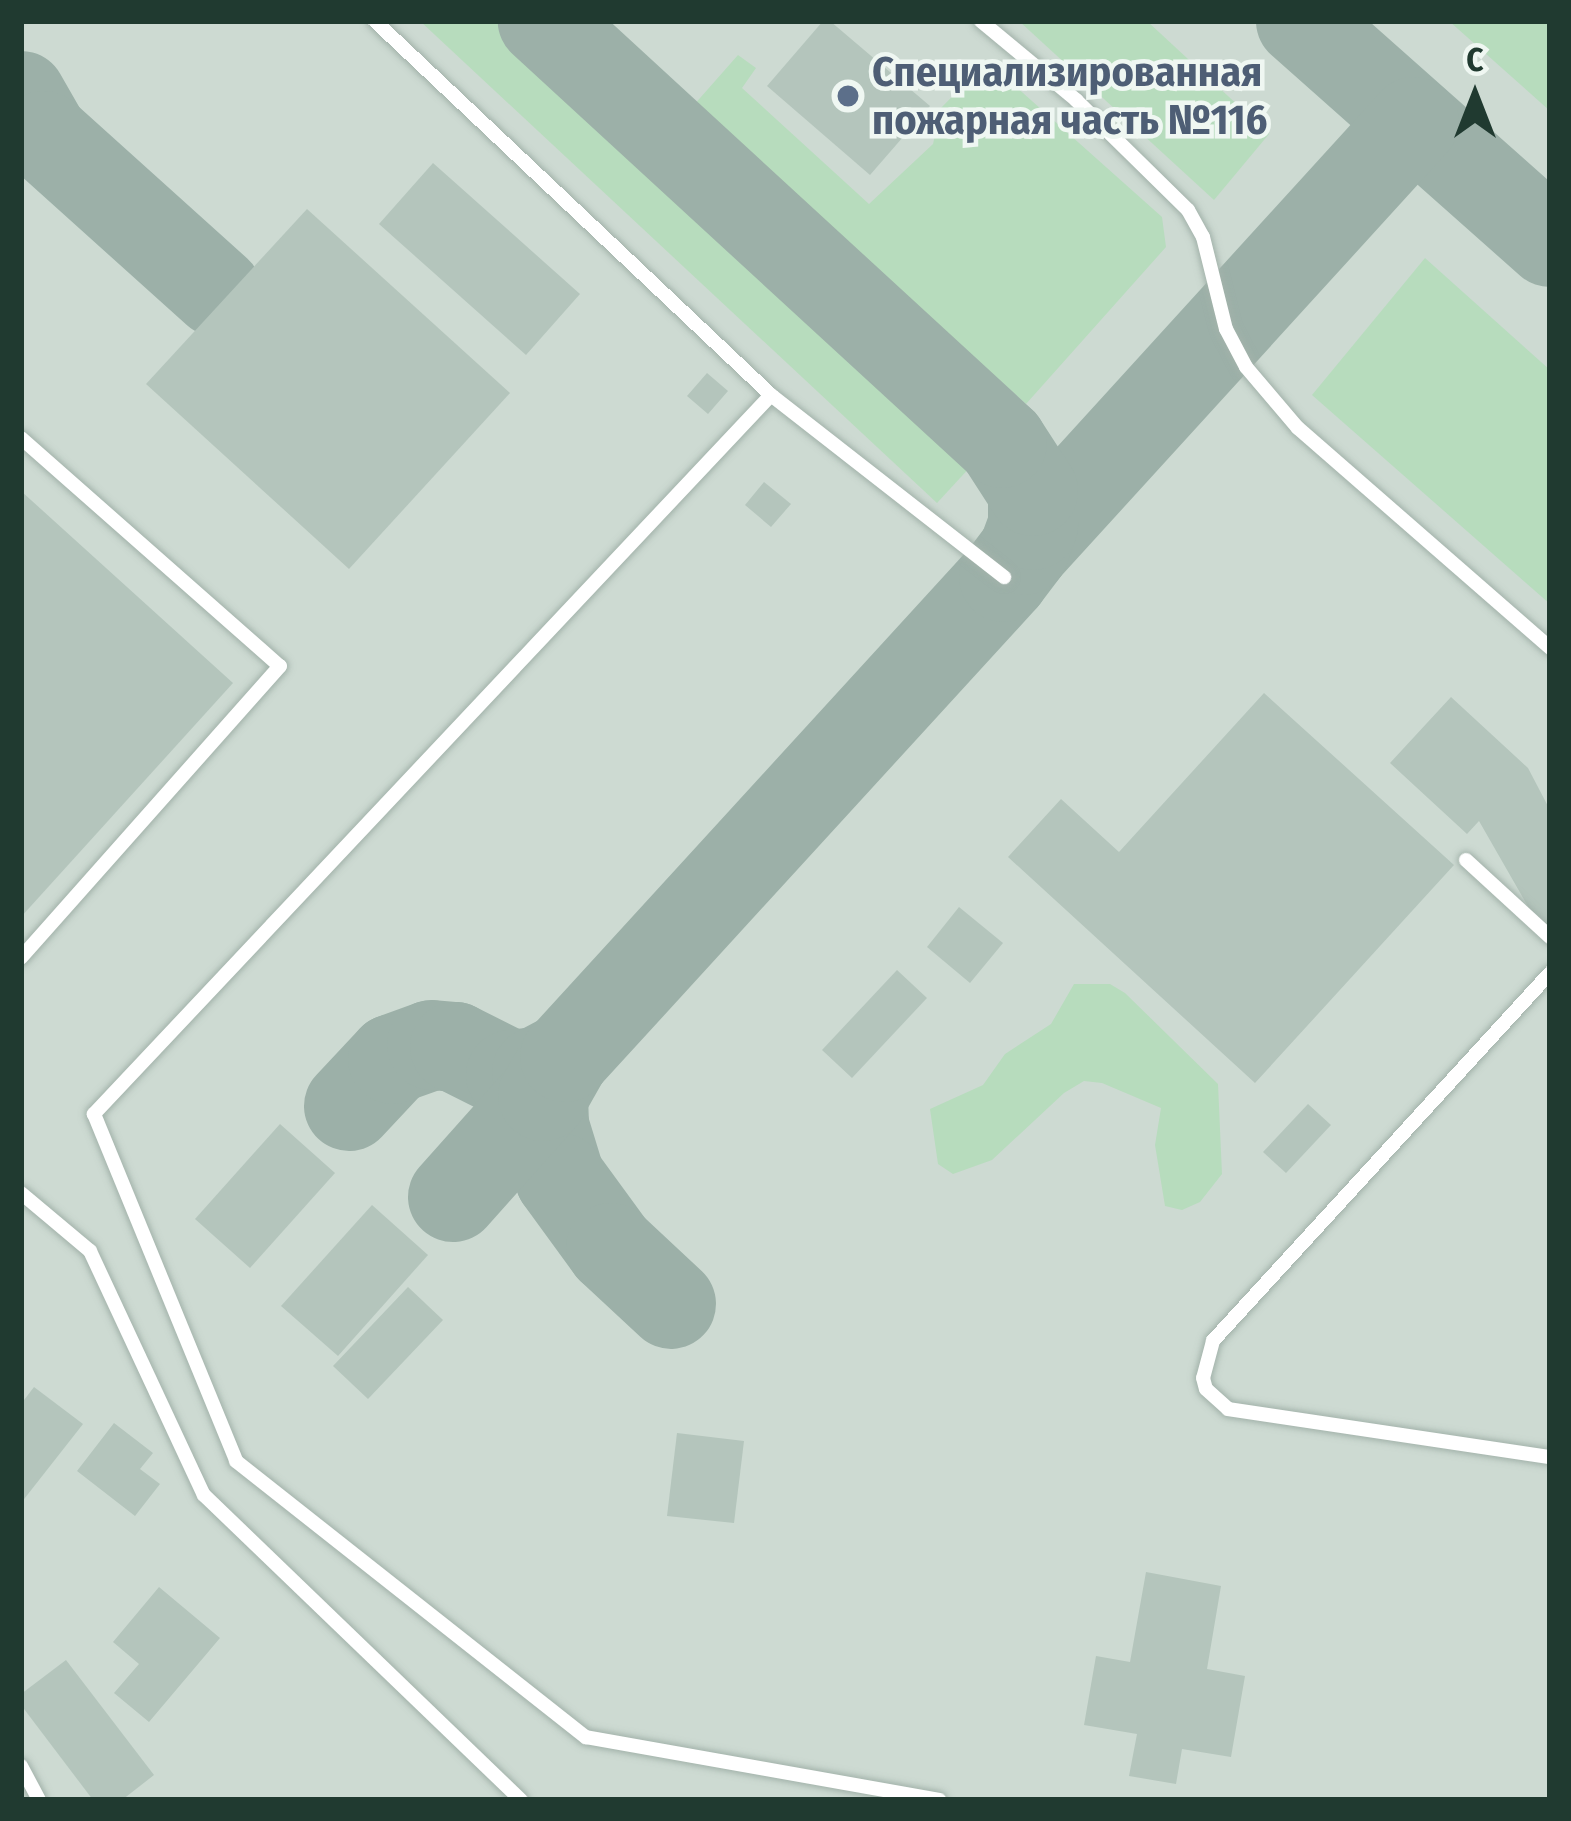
<!DOCTYPE html>
<html>
<head>
<meta charset="utf-8">
<style>
	body { margin:0 }
	#map { position:relative; width:1571px; height:1821px; overflow:hidden; background:#dfeae4; font-family:"Fira Sans Condensed",sans-serif }
	div>[style] { position:absolute }
	.built>* { inset:0; background:#cddad2 }
	.green>* { inset:0; background:#b7dcbd }
	.taxiway>* { height:90px; margin:-45px; padding:0 45px; transform-origin:45px; border-radius:45px; background:#9cb0a8 }
	.building>* { inset:0; background:#b4c5bc }
	.roads { filter:drop-shadow(0 0 3px #a2b2aa) drop-shadow(0 0 3px #a2b2aa) }
	.service>* { height:14px; margin:-7px; padding:0 7px; transform-origin:7px; border-radius:7px; background:#fff }
	.dots>* { width:33px; height:33px; translate:-50% -50%; box-sizing:border-box; border:6px solid #eff7f2; border-radius:50% }
	span { translate:-50% -50%; white-space:nowrap; text-align:center; line-height:1.15; -webkit-text-stroke:9px #eff7f2; paint-order:stroke }
	.service-label { font-size:42px; color:#4e5e75; font-weight:700 }
	.left { translate:0 -50%; text-align:left }
	.frame { position:absolute; inset:0; border:24px solid #203a30; pointer-events:none }
	.north { position:absolute; left:1415px; top:36px; width:120px; height:120px; -webkit-text-stroke:9px #eff7f2; paint-order:stroke; rotate:0deg; font-size:33px; font-weight:700; line-height:48px; text-align:center; color:#203a30 }
	.north::after { content:''; display:block; margin:auto; width:42px; height:54px; background:#203a30; clip-path:polygon(50% 0,100% 100%,50% 72%,0 100%) }
</style>
</head>
<body>
<div id="map">
	<div class="built">
		<i style="clip-path:polygon(21px 21px,1550px 21px,1550px 1800px,21px 1800px)"></i>
	</div>
	<div class="green">
		<i style="clip-path:polygon(420px 21px,497px 21px,973px 464px,937px 503px)"></i>
		<i style="clip-path:polygon(1019px 21px,1147px 21px,1269px 134px,1214px 200px)"></i>
		<i style="clip-path:polygon(1449px 21px,1550px 21px,1550px 111px)"></i>
		<i style="clip-path:polygon(738px 55px,756px 68px,742px 88px,869px 204px,933px 144px,941px 108px,987px 61px,1162px 217px,1166px 247px,1026px 404px,693px 106px)"></i>
		<i style="clip-path:polygon(1425px 258px,1550px 370px,1550px 604px,1312px 395px)"></i>
		<i style="clip-path:polygon(1074px 984px,1110px 984px,1125px 993px,1218px 1084px,1222px 1174px,1200px 1202px,1182px 1210px,1165px 1206px,1155px 1145px,1161px 1108px,1102px 1083px,1084px 1081px,1064px 1093px,992px 1160px,953px 1174px,938px 1164px,930px 1109px,983px 1085px,1005px 1054px,1051px 1024px)"></i>
	</div>
	<div class="taxiway">
		<i style="left:1301px;top:21px;width:333px;rotate:41.6deg"></i>
		<i style="left:21px;top:96px;width:46px;rotate:60.1deg"></i>
		<i style="left:44px;top:136px;width:233px;rotate:42deg"></i>
		<i style="left:1024px;top:550px;width:579px;rotate:-47.66deg"></i>
		<i style="left:543px;top:1096px;width:30px;rotate:88deg"></i>
		<i style="left:544px;top:1126px;width:54px;rotate:72.9deg"></i>
		<i style="left:560px;top:1178px;width:87px;rotate:53.9deg"></i>
		<i style="left:611px;top:1248px;width:82px;rotate:43deg"></i>
		<i style="left:349px;top:1106px;width:64px;rotate:-46.9deg"></i>
		<i style="left:393px;top:1059px;width:41px;rotate:-19.7deg"></i>
		<i style="left:432px;top:1045px;width:23px;rotate:5deg"></i>
		<i style="left:455px;top:1047px;width:63px;rotate:26.6deg"></i>
		<i style="left:511px;top:1075px;width:26px;rotate:-7deg"></i>
		<i style="left:537px;top:1072px;width:32px;rotate:-28deg"></i>
		<i style="left:453px;top:1197px;width:135px;rotate:-48.3deg"></i>
		<i style="left:543px;top:1096px;width:45px;rotate:-60.6deg"></i>
		<i style="left:565px;top:1057px;width:650px;rotate:-47.55deg"></i>
		<i style="left:1004px;top:577px;width:34px;rotate:-53deg"></i>
		<i style="left:1024px;top:550px;width:27px;rotate:-70deg"></i>
		<i style="left:1033px;top:525px;width:34px;rotate:-90deg"></i>
		<i style="left:1033px;top:491px;width:57px;rotate:-122.9deg"></i>
		<i style="left:1002px;top:443px;width:624px;rotate:-137.4deg"></i>
	</div>
	<div class="building">
		<i style="clip-path:polygon(823px 21px,830px 21px,930px 106px,870px 175px,767px 86px)"></i>
		<i style="clip-path:polygon(433px 163px,580px 294px,526px 355px,379px 224px)"></i>
		<i style="clip-path:polygon(307px 209px,510px 393px,349px 569px,146px 384px)"></i>
		<i style="clip-path:polygon(707px 373px,728px 391px,708px 414px,687px 396px)"></i>
		<i style="clip-path:polygon(764px 482px,791px 504px,771px 527px,745px 505px)"></i>
		<i style="clip-path:polygon(21px 491px,233px 683px,21px 917px)"></i>
		<i style="clip-path:polygon(1264px 693px,1454px 865px,1255px 1083px,1008px 857px,1061px 799px,1119px 852px)"></i>
		<i style="clip-path:polygon(1451px 697px,1528px 768px,1550px 810px,1550px 928px,1530px 910px,1479px 821px,1467px 834px,1390px 763px)"></i>
		<i style="clip-path:polygon(959px 907px,1003px 943px,970px 983px,927px 947px)"></i>
		<i style="clip-path:polygon(897px 970px,927px 998px,852px 1078px,822px 1050px)"></i>
		<i style="clip-path:polygon(1308px 1104px,1331px 1125px,1286px 1173px,1263px 1152px)"></i>
		<i style="clip-path:polygon(280px 1124px,335px 1173px,250px 1268px,195px 1219px)"></i>
		<i style="clip-path:polygon(372px 1205px,428px 1255px,338px 1356px,281px 1306px)"></i>
		<i style="clip-path:polygon(408px 1287px,443px 1320px,368px 1399px,333px 1366px)"></i>
		<i style="clip-path:polygon(34px 1387px,83px 1424px,21px 1503px,21px 1404px)"></i>
		<i style="clip-path:polygon(114px 1423px,153px 1453px,140px 1469px,160px 1484px,135px 1516px,77px 1471px)"></i>
		<i style="clip-path:polygon(677px 1433px,744px 1441px,734px 1523px,667px 1516px)"></i>
		<i style="clip-path:polygon(1146px 1572px,1221px 1586px,1207px 1669px,1245px 1676px,1231px 1757px,1182px 1749px,1176px 1784px,1129px 1776px,1137px 1734px,1084px 1725px,1096px 1656px,1130px 1662px)"></i>
		<i style="clip-path:polygon(159px 1587px,220px 1638px,149px 1722px,114px 1693px,139px 1664px,113px 1642px)"></i>
		<i style="clip-path:polygon(66px 1660px,154px 1775px,122px 1800px,93px 1800px,21px 1705px,21px 1694px)"></i>
	</div>
	<div class="roads">
		<div class="service">
			<i style="left:375px;top:21px;width:545px;rotate:43.36deg"></i>
			<i style="left:771px;top:395px;width:296px;rotate:38deg"></i>
			<i style="left:981px;top:21px;width:124px;rotate:39.7deg"></i>
			<i style="left:1076px;top:100px;width:157px;rotate:44.5deg"></i>
			<i style="left:1188px;top:210px;width:31px;rotate:61deg"></i>
			<i style="left:1203px;top:237px;width:95px;rotate:76deg"></i>
			<i style="left:1226px;top:329px;width:43px;rotate:62.2deg"></i>
			<i style="left:1246px;top:367px;width:80px;rotate:49.6deg"></i>
			<i style="left:1298px;top:428px;width:335px;rotate:41.1deg"></i>
			<i style="left:771px;top:395px;width:988px;rotate:133.28deg"></i>
			<i style="left:94px;top:1114px;width:375px;rotate:67.7deg"></i>
			<i style="left:236px;top:1461px;width:446px;rotate:38.3deg"></i>
			<i style="left:586px;top:1737px;width:359px;rotate:10.1deg"></i>
			<i style="left:21px;top:438px;width:345px;rotate:41.4deg"></i>
			<i style="left:280px;top:666px;width:390px;rotate:131.6deg"></i>
			<i style="left:1466px;top:860px;width:114px;rotate:42.5deg"></i>
			<i style="left:1550px;top:973px;width:499px;rotate:132.5deg"></i>
			<i style="left:1213px;top:1341px;width:38px;rotate:105deg"></i>
			<i style="left:1203px;top:1378px;width:11px;rotate:75deg"></i>
			<i style="left:1206px;top:1389px;width:30px;rotate:42deg"></i>
			<i style="left:1228px;top:1409px;width:326px;rotate:8.5deg"></i>
			<i style="left:21px;top:1193px;width:90px;rotate:40deg"></i>
			<i style="left:90px;top:1251px;width:269px;rotate:65deg"></i>
			<i style="left:204px;top:1495px;width:440px;rotate:43.9deg"></i>
			<i style="left:21px;top:1766px;width:38px;rotate:62deg"></i>
		</div>
	</div>
	<div class="dots">
		<i style="left:848px;top:96px;background:#5c6f8a"></i>
	</div>
	<div class="service-label">
		<span class="left" style="left:872px;top:96px">Специализированная<br>пожарная часть №116</span>
	</div>
	<div class="frame"></div>
	<div class="north">С</div>
</div>
</body>
</html>
